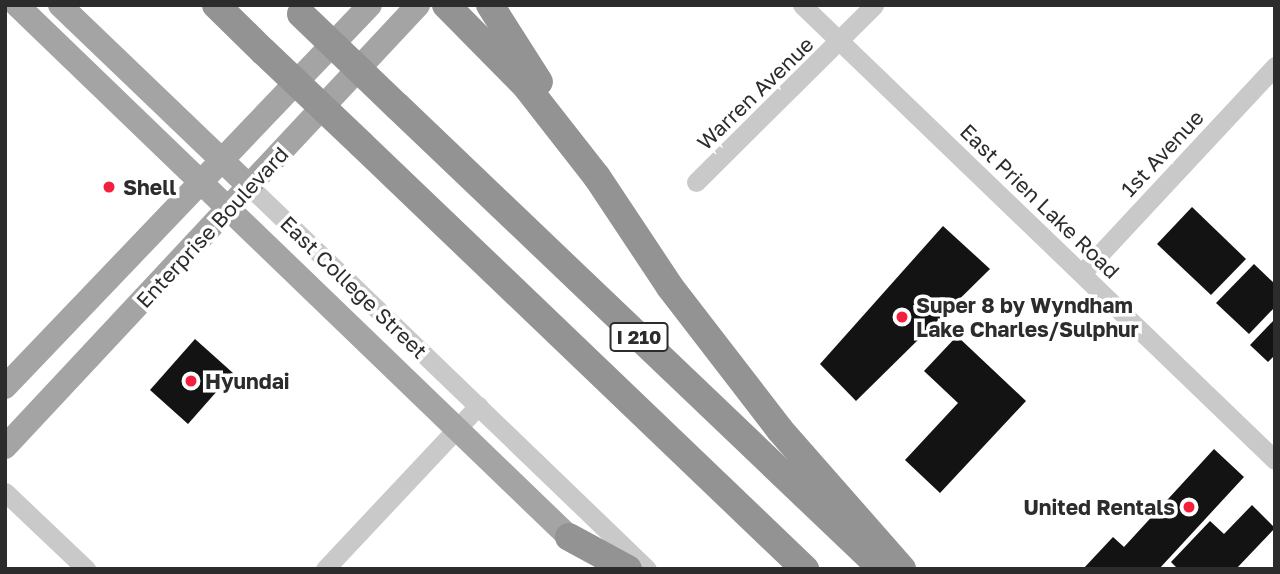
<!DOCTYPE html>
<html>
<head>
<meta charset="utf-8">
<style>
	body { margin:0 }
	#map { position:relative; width:1280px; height:574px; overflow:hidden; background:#fff; font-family:"Golos Text",sans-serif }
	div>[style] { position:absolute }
	.building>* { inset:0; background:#131313 }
	.minor>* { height:19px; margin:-9.5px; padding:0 9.5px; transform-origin:9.5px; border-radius:9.5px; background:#c9c9c9 }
	.major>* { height:24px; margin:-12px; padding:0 12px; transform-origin:12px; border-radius:12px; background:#a4a4a4 }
	.highway>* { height:28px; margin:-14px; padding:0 14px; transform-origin:14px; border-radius:14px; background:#939393 }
	.highway-bridge>* { height:28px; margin:-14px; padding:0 14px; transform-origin:14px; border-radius:14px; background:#939393 }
	.dots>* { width:19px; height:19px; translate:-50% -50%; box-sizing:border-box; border:4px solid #fff; border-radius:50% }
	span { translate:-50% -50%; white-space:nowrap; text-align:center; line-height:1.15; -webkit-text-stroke:7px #fff; paint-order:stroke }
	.shield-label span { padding:2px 5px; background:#fff; border:2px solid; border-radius:5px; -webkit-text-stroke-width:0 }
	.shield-label { font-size:19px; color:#2c2c2c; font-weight:700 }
	.street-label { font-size:21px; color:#2c2c2c }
	.poi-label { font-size:21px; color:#2c2c2c; font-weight:700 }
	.left { translate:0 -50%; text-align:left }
	.right { translate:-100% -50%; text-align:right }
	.frame { position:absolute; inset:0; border:7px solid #2c2c2c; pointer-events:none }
</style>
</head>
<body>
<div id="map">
	<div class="building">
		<i style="clip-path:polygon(1192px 207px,1246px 259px,1211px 295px,1157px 244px)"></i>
		<i style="clip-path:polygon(943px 226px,990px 269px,856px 401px,820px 364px)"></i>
		<i style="clip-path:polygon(1254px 264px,1275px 284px,1275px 307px,1249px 334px,1216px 303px)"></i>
		<i style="clip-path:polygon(1275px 319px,1275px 355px,1268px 362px,1250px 345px)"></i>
		<i style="clip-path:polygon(957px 336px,1026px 401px,940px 493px,905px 460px,958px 403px,924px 371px)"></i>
		<i style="clip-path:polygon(195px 339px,233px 373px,188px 424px,150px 390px)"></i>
		<i style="clip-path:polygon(1214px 449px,1244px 477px,1159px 569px,1083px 569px,1113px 537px,1124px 547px)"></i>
		<i style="clip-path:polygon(1252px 505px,1275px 528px,1236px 569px,1178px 569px,1171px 562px,1210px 521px,1224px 534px)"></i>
	</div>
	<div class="minor">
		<i style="left:802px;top:5px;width:656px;rotate:43.89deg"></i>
		<i style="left:696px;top:182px;width:251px;rotate:-44.8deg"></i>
		<i style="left:249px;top:186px;width:552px;rotate:43.9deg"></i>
		<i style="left:1083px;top:272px;width:282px;rotate:-47deg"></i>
		<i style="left:5px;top:492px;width:112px;rotate:43.5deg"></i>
		<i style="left:325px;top:569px;width:224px;rotate:-46.8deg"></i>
	</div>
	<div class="major">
		<i style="left:17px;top:5px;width:767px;rotate:43.94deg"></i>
		<i style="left:60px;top:5px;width:262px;rotate:43.8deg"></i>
		<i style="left:5px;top:387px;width:528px;rotate:-46.3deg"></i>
		<i style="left:5px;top:447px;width:605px;rotate:-46.94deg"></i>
	</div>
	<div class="highway">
		<i style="left:216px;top:5px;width:66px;rotate:44.4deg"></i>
		<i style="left:446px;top:5px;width:112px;rotate:45.4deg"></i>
		<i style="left:525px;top:85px;width:117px;rotate:52deg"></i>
		<i style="left:597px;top:177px;width:132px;rotate:56.4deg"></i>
		<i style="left:670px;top:287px;width:180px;rotate:52.4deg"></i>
		<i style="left:780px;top:430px;width:185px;rotate:48.7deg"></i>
		<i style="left:490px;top:5px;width:91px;rotate:57.5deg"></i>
		<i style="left:397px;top:106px;width:663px;rotate:43.66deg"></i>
		<i style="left:361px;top:144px;width:615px;rotate:43.75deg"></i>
		<i style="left:569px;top:537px;width:67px;rotate:28.5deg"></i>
	</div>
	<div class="highway-bridge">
		<i style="left:301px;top:14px;width:133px;rotate:43.8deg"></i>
		<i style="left:263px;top:51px;width:135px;rotate:43.5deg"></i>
	</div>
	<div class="dots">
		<i style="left:109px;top:187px;background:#f31f3c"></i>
		<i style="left:902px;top:317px;background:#f31f3c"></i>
		<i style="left:191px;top:381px;background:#f31f3c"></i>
		<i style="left:1189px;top:507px;background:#f31f3c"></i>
	</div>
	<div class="shield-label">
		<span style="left:639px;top:337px">I 210</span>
	</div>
	<div class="street-label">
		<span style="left:755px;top:93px;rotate:-44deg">Warren Avenue</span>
		<span style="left:1162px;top:153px;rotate:-47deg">1st Avenue</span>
		<span style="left:1040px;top:201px;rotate:44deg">East Prien Lake Road</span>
		<span style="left:212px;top:227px;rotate:-47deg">Enterprise Boulevard</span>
		<span style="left:354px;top:287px;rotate:44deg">East College Street</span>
	</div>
	<div class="poi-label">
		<span class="left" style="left:123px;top:187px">Shell</span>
		<span class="left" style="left:916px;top:317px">Super 8 by Wyndham<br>Lake Charles/Sulphur</span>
		<span class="left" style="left:205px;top:381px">Hyundai</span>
		<span class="right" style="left:1175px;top:507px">United Rentals</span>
	</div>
	<div class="frame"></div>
</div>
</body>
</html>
